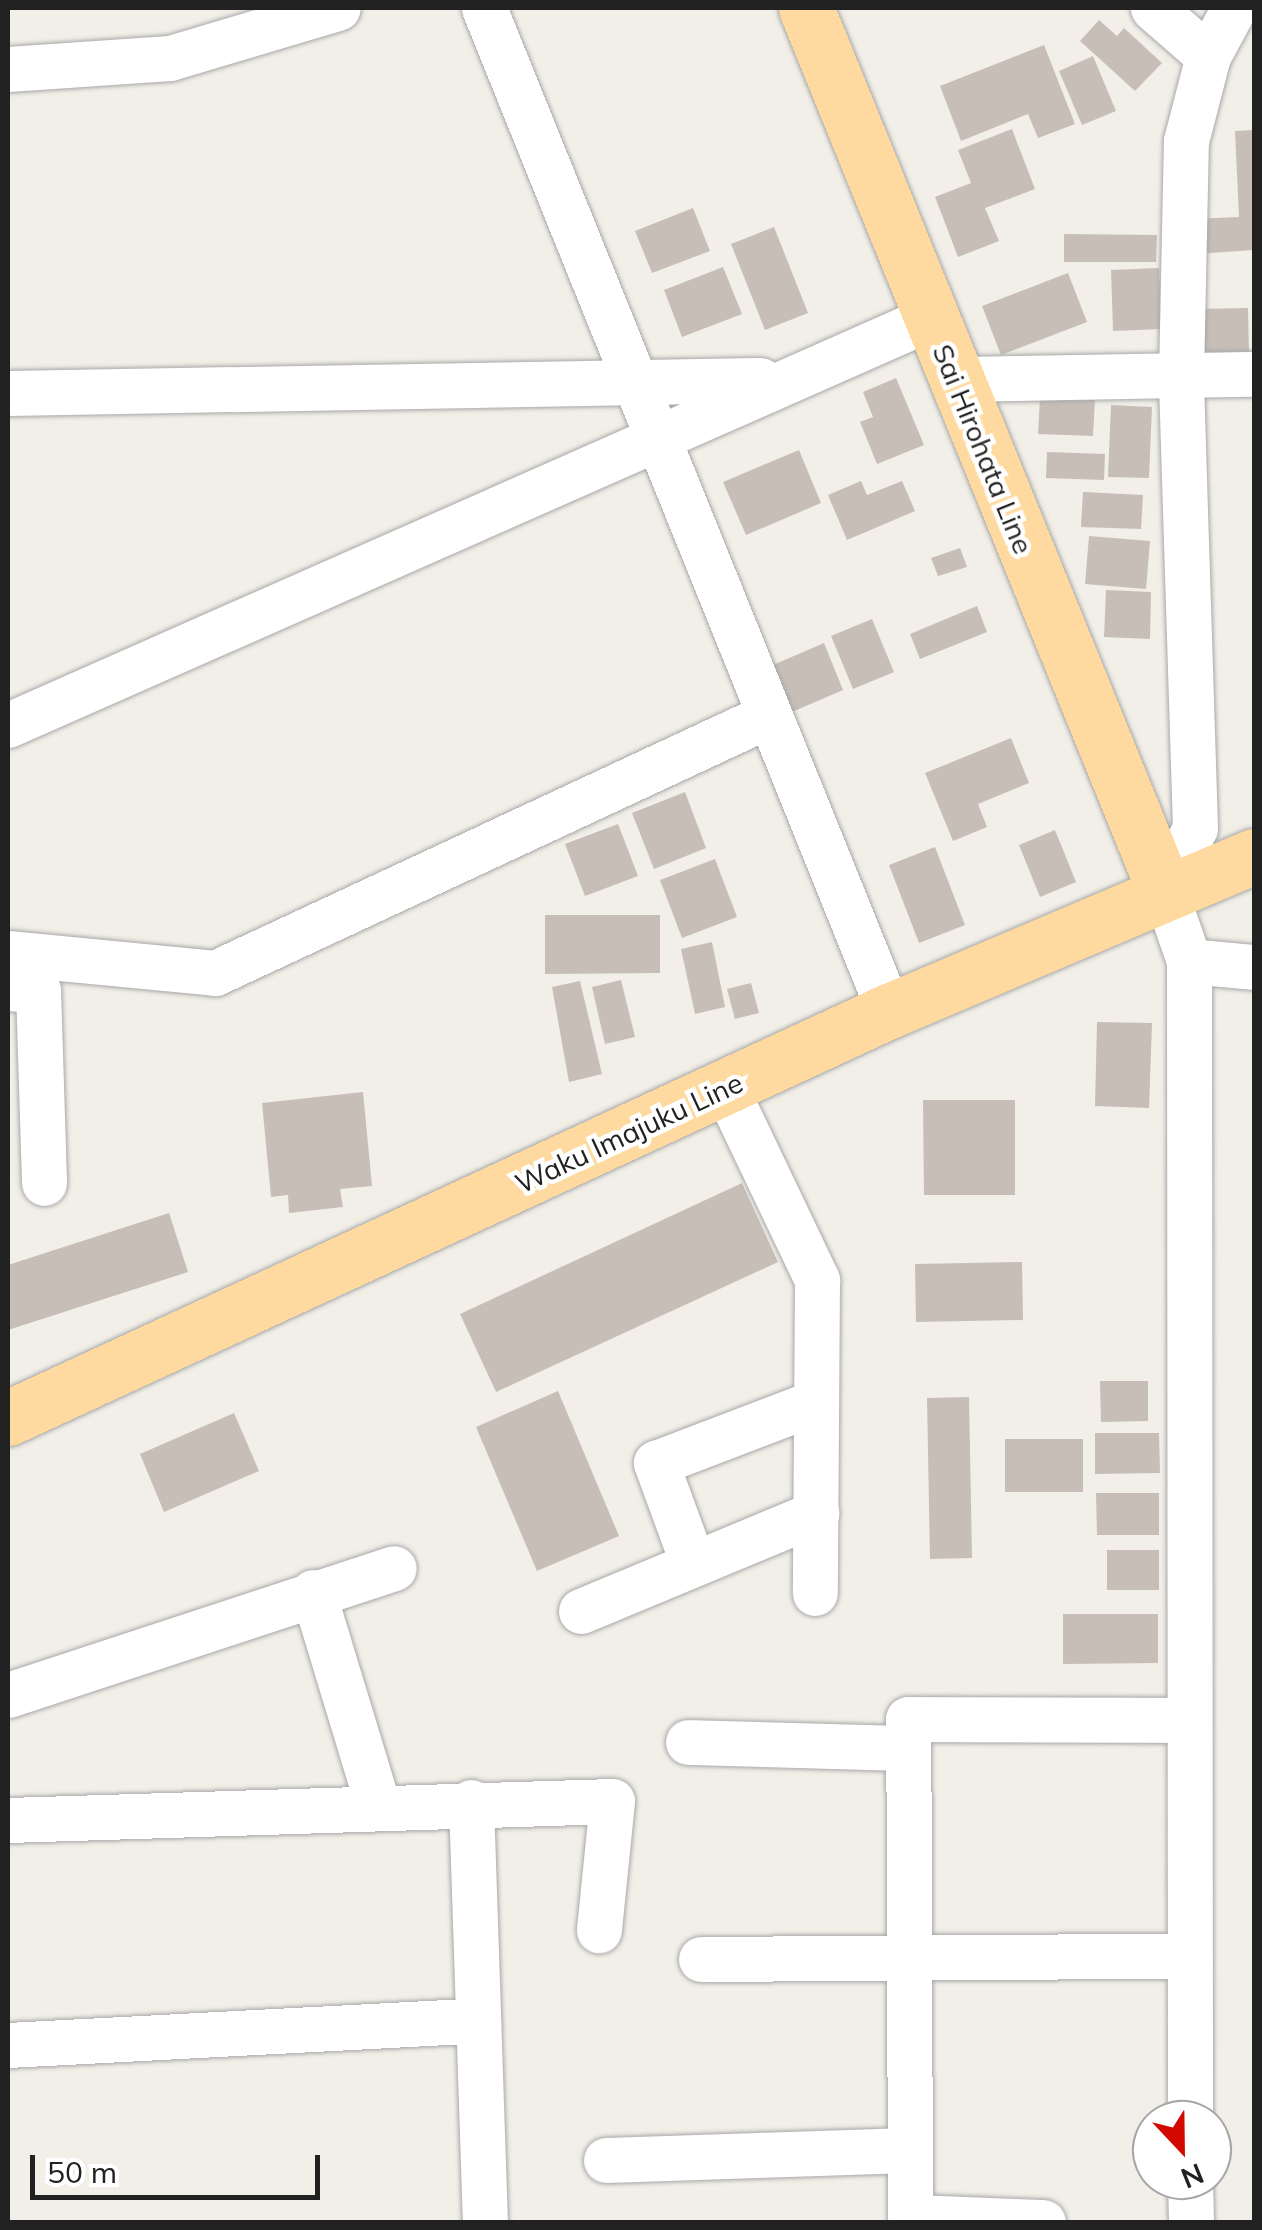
<!DOCTYPE html>
<html>
<head>
<meta charset="utf-8">
<style>
	body { margin:0 }
	#map { position:relative; width:1262px; height:2230px; overflow:hidden; background:#f2efe8; font-family:Mulish,sans-serif }
	div>[style] { position:absolute }
	.building>* { inset:0; background:#c7beb7 }
	.roads { filter:drop-shadow(0 0 2px #a8a8a8) drop-shadow(0 0 2px #a8a8a8) }
	.minor>* { height:45px; margin:-22.5px; padding:0 22.5px; transform-origin:22.5px; border-radius:22.5px; background:#fff }
	.major>* { height:55px; margin:-27.5px; padding:0 27.5px; transform-origin:27.5px; border-radius:27.5px; background:#ffdaa0 }
	span { translate:-50% -50%; white-space:nowrap; text-align:center; line-height:1.15; -webkit-text-stroke:9px #fff; paint-order:stroke }
	.street-label { font-size:28px; color:#212121 }
	.frame { position:absolute; inset:0; border:10px solid #212121; pointer-events:none }
	.north { position:absolute; left:1132px; top:2100px; width:100px; height:100px; box-sizing:border-box; background:#fff; border:2px solid #a6a6a6; border-radius:50%; rotate:158deg; font-size:28px; font-weight:700; line-height:40px; text-align:center; color:#212121 }
	.north::after { content:''; display:block; margin:auto; width:35px; height:45px; background:#d30900; clip-path:polygon(50% 0,100% 100%,50% 72%,0 100%) }
	.scale { position:absolute; left:30px; top:2155px; width:290px; height:45px; box-sizing:border-box; border:5px solid #212121; border-top:0; padding-left:12px; font-size:30px; line-height:35px; white-space:nowrap; color:#212121; -webkit-text-stroke:8px #fff; paint-order:stroke }
</style>
</head>
<body>
<div id="map">
	<div class="building">
		<i style="clip-path:polygon(1099px 20px,1117px 36px,1124px 28px,1162px 63px,1135px 91px,1080px 41px)"></i>
		<i style="clip-path:polygon(1044px 45px,1075px 124px,1038px 138px,1028px 114px,961px 141px,940px 86px)"></i>
		<i style="clip-path:polygon(1093px 56px,1116px 111px,1082px 125px,1059px 71px)"></i>
		<i style="clip-path:polygon(1012px 129px,1035px 189px,985px 208px,999px 241px,958px 257px,935px 197px,971px 183px,958px 150px)"></i>
		<i style="clip-path:polygon(1254px 130px,1254px 250px,1195px 254px,1193px 219px,1239px 217px,1235px 131px)"></i>
		<i style="clip-path:polygon(693px 208px,710px 251px,652px 273px,635px 231px)"></i>
		<i style="clip-path:polygon(774px 227px,808px 313px,765px 330px,731px 244px)"></i>
		<i style="clip-path:polygon(1064px 234px,1157px 235px,1156px 262px,1064px 262px)"></i>
		<i style="clip-path:polygon(723px 267px,742px 314px,682px 337px,664px 290px)"></i>
		<i style="clip-path:polygon(1159px 268px,1162px 329px,1113px 331px,1111px 270px)"></i>
		<i style="clip-path:polygon(1068px 273px,1087px 322px,1001px 355px,982px 306px)"></i>
		<i style="clip-path:polygon(1248px 308px,1249px 353px,1191px 354px,1191px 309px)"></i>
		<i style="clip-path:polygon(896px 378px,924px 445px,877px 464px,860px 422px,873px 417px,863px 392px)"></i>
		<i style="clip-path:polygon(1040px 397px,1095px 399px,1093px 436px,1038px 434px)"></i>
		<i style="clip-path:polygon(1111px 405px,1152px 407px,1149px 478px,1108px 477px)"></i>
		<i style="clip-path:polygon(799px 450px,821px 503px,746px 535px,723px 482px)"></i>
		<i style="clip-path:polygon(1047px 452px,1105px 454px,1104px 480px,1046px 478px)"></i>
		<i style="clip-path:polygon(861px 481px,867px 495px,902px 481px,915px 511px,847px 540px,828px 495px)"></i>
		<i style="clip-path:polygon(1083px 492px,1143px 495px,1141px 529px,1081px 527px)"></i>
		<i style="clip-path:polygon(1089px 536px,1150px 541px,1146px 589px,1085px 584px)"></i>
		<i style="clip-path:polygon(960px 548px,967px 567px,938px 576px,931px 558px)"></i>
		<i style="clip-path:polygon(1106px 590px,1151px 592px,1150px 639px,1104px 637px)"></i>
		<i style="clip-path:polygon(977px 606px,987px 632px,920px 659px,910px 634px)"></i>
		<i style="clip-path:polygon(872px 619px,894px 672px,853px 689px,831px 636px)"></i>
		<i style="clip-path:polygon(824px 643px,843px 690px,785px 715px,766px 668px)"></i>
		<i style="clip-path:polygon(1011px 738px,1029px 783px,978px 804px,987px 827px,953px 841px,925px 773px)"></i>
		<i style="clip-path:polygon(685px 792px,706px 848px,654px 869px,632px 813px)"></i>
		<i style="clip-path:polygon(618px 824px,638px 876px,585px 896px,565px 844px)"></i>
		<i style="clip-path:polygon(1055px 830px,1076px 882px,1040px 897px,1019px 845px)"></i>
		<i style="clip-path:polygon(935px 847px,965px 925px,919px 943px,889px 865px)"></i>
		<i style="clip-path:polygon(715px 859px,737px 917px,682px 938px,660px 880px)"></i>
		<i style="clip-path:polygon(545px 915px,660px 915px,660px 973px,545px 974px)"></i>
		<i style="clip-path:polygon(712px 942px,725px 1007px,695px 1014px,681px 949px)"></i>
		<i style="clip-path:polygon(621px 980px,635px 1037px,605px 1044px,592px 987px)"></i>
		<i style="clip-path:polygon(580px 981px,602px 1074px,569px 1082px,552px 987px)"></i>
		<i style="clip-path:polygon(751px 983px,759px 1013px,735px 1019px,727px 989px)"></i>
		<i style="clip-path:polygon(1097px 1022px,1152px 1023px,1149px 1108px,1095px 1106px)"></i>
		<i style="clip-path:polygon(363px 1092px,372px 1186px,340px 1189px,343px 1207px,289px 1213px,288px 1195px,271px 1197px,262px 1103px)"></i>
		<i style="clip-path:polygon(923px 1100px,1015px 1100px,1015px 1195px,924px 1195px)"></i>
		<i style="clip-path:polygon(742px 1183px,778px 1262px,496px 1392px,460px 1314px)"></i>
		<i style="clip-path:polygon(169px 1213px,188px 1272px,8px 1330px,8px 1265px)"></i>
		<i style="clip-path:polygon(1022px 1262px,1023px 1320px,916px 1322px,915px 1264px)"></i>
		<i style="clip-path:polygon(1100px 1381px,1148px 1381px,1148px 1421px,1101px 1422px)"></i>
		<i style="clip-path:polygon(558px 1391px,619px 1536px,537px 1571px,476px 1427px)"></i>
		<i style="clip-path:polygon(969px 1397px,972px 1558px,930px 1559px,927px 1398px)"></i>
		<i style="clip-path:polygon(234px 1413px,259px 1471px,164px 1512px,140px 1454px)"></i>
		<i style="clip-path:polygon(1095px 1433px,1159px 1433px,1160px 1473px,1095px 1474px)"></i>
		<i style="clip-path:polygon(1005px 1439px,1083px 1439px,1083px 1492px,1005px 1492px)"></i>
		<i style="clip-path:polygon(1096px 1493px,1159px 1493px,1159px 1535px,1097px 1535px)"></i>
		<i style="clip-path:polygon(1107px 1550px,1159px 1550px,1159px 1590px,1107px 1590px)"></i>
		<i style="clip-path:polygon(1063px 1614px,1158px 1614px,1158px 1663px,1063px 1664px)"></i>
	</div>
	<div class="roads">
		<div class="minor">
			<i style="left:484px;top:8px;width:1082px;rotate:68.01deg"></i>
			<i style="left:1153px;top:8px;width:73px;rotate:41.1deg"></i>
			<i style="left:8px;top:69px;width:162px;rotate:-3.9deg"></i>
			<i style="left:170px;top:58px;width:175px;rotate:-16.6deg"></i>
			<i style="left:954px;top:379px;width:300px;rotate:-1deg"></i>
			<i style="left:8px;top:393px;width:752px;rotate:-0.99deg"></i>
			<i style="left:8px;top:725px;width:1008px;rotate:-23.82deg"></i>
			<i style="left:8px;top:953px;width:208px;rotate:5.5deg"></i>
			<i style="left:215px;top:973px;width:611px;rotate:-24.97deg"></i>
			<i style="left:1189px;top:961px;width:65px;rotate:5.3deg"></i>
			<i style="left:8px;top:988px;width:30px;rotate:4deg"></i>
			<i style="left:38px;top:990px;width:193px;rotate:88.2deg"></i>
			<i style="left:726px;top:1089px;width:212px;rotate:64.5deg"></i>
			<i style="left:817px;top:1280px;width:313px;rotate:90.4deg"></i>
			<i style="left:693px;top:1564px;width:108px;rotate:-110.1deg"></i>
			<i style="left:656px;top:1463px;width:171px;rotate:-20.9deg"></i>
			<i style="left:313px;top:1592px;width:224px;rotate:73.1deg"></i>
			<i style="left:581px;top:1611px;width:255px;rotate:-22.6deg"></i>
			<i style="left:8px;top:1695px;width:406px;rotate:-18.2deg"></i>
			<i style="left:688px;top:1742px;width:220px;rotate:1.6deg"></i>
			<i style="left:471px;top:1802px;width:420px;rotate:88.1deg"></i>
			<i style="left:8px;top:1820px;width:604px;rotate:-1.8deg"></i>
			<i style="left:612px;top:1801px;width:130px;rotate:95.8deg"></i>
			<i style="left:701px;top:1959px;width:487px;rotate:-0.4deg"></i>
			<i style="left:8px;top:2045px;width:471px;rotate:-3deg"></i>
			<i style="left:1190px;top:2120px;width:1159px;rotate:-90.05deg"></i>
			<i style="left:1189px;top:961px;width:76px;rotate:-109.1deg"></i>
			<i style="left:1164px;top:889px;width:68px;rotate:-63.1deg"></i>
			<i style="left:1195px;top:828px;width:452px;rotate:-91.8deg"></i>
			<i style="left:1181px;top:376px;width:235px;rotate:-88.8deg"></i>
			<i style="left:1186px;top:141px;width:88px;rotate:-75.5deg"></i>
			<i style="left:1208px;top:56px;width:55px;rotate:-61.6deg"></i>
			<i style="left:606px;top:2160px;width:303px;rotate:-1.9deg"></i>
			<i style="left:1190px;top:2180px;width:42px;rotate:88.6deg"></i>
			<i style="left:1043px;top:2222px;width:133px;rotate:-177.8deg"></i>
			<i style="left:910px;top:2217px;width:498px;rotate:-90.2deg"></i>
			<i style="left:908px;top:1719px;width:278px;rotate:0.2deg"></i>
		</div>
		<div class="major">
			<i style="left:806px;top:8px;width:951px;rotate:67.89deg"></i>
			<i style="left:8px;top:1418px;width:970px;rotate:-24.8deg"></i>
			<i style="left:889px;top:1011px;width:397px;rotate:-23deg"></i>
		</div>
	</div>
	<div class="street-label">
		<span style="left:983px;top:449px;rotate:68deg">Sai Hirohata Line</span>
		<span style="left:629px;top:1133px;rotate:-25deg">Waku Imajuku Line</span>
	</div>
	<div class="frame"></div>
	<div class="north">N</div>
	<div class="scale">50 m</div>
</div>
</body>
</html>
